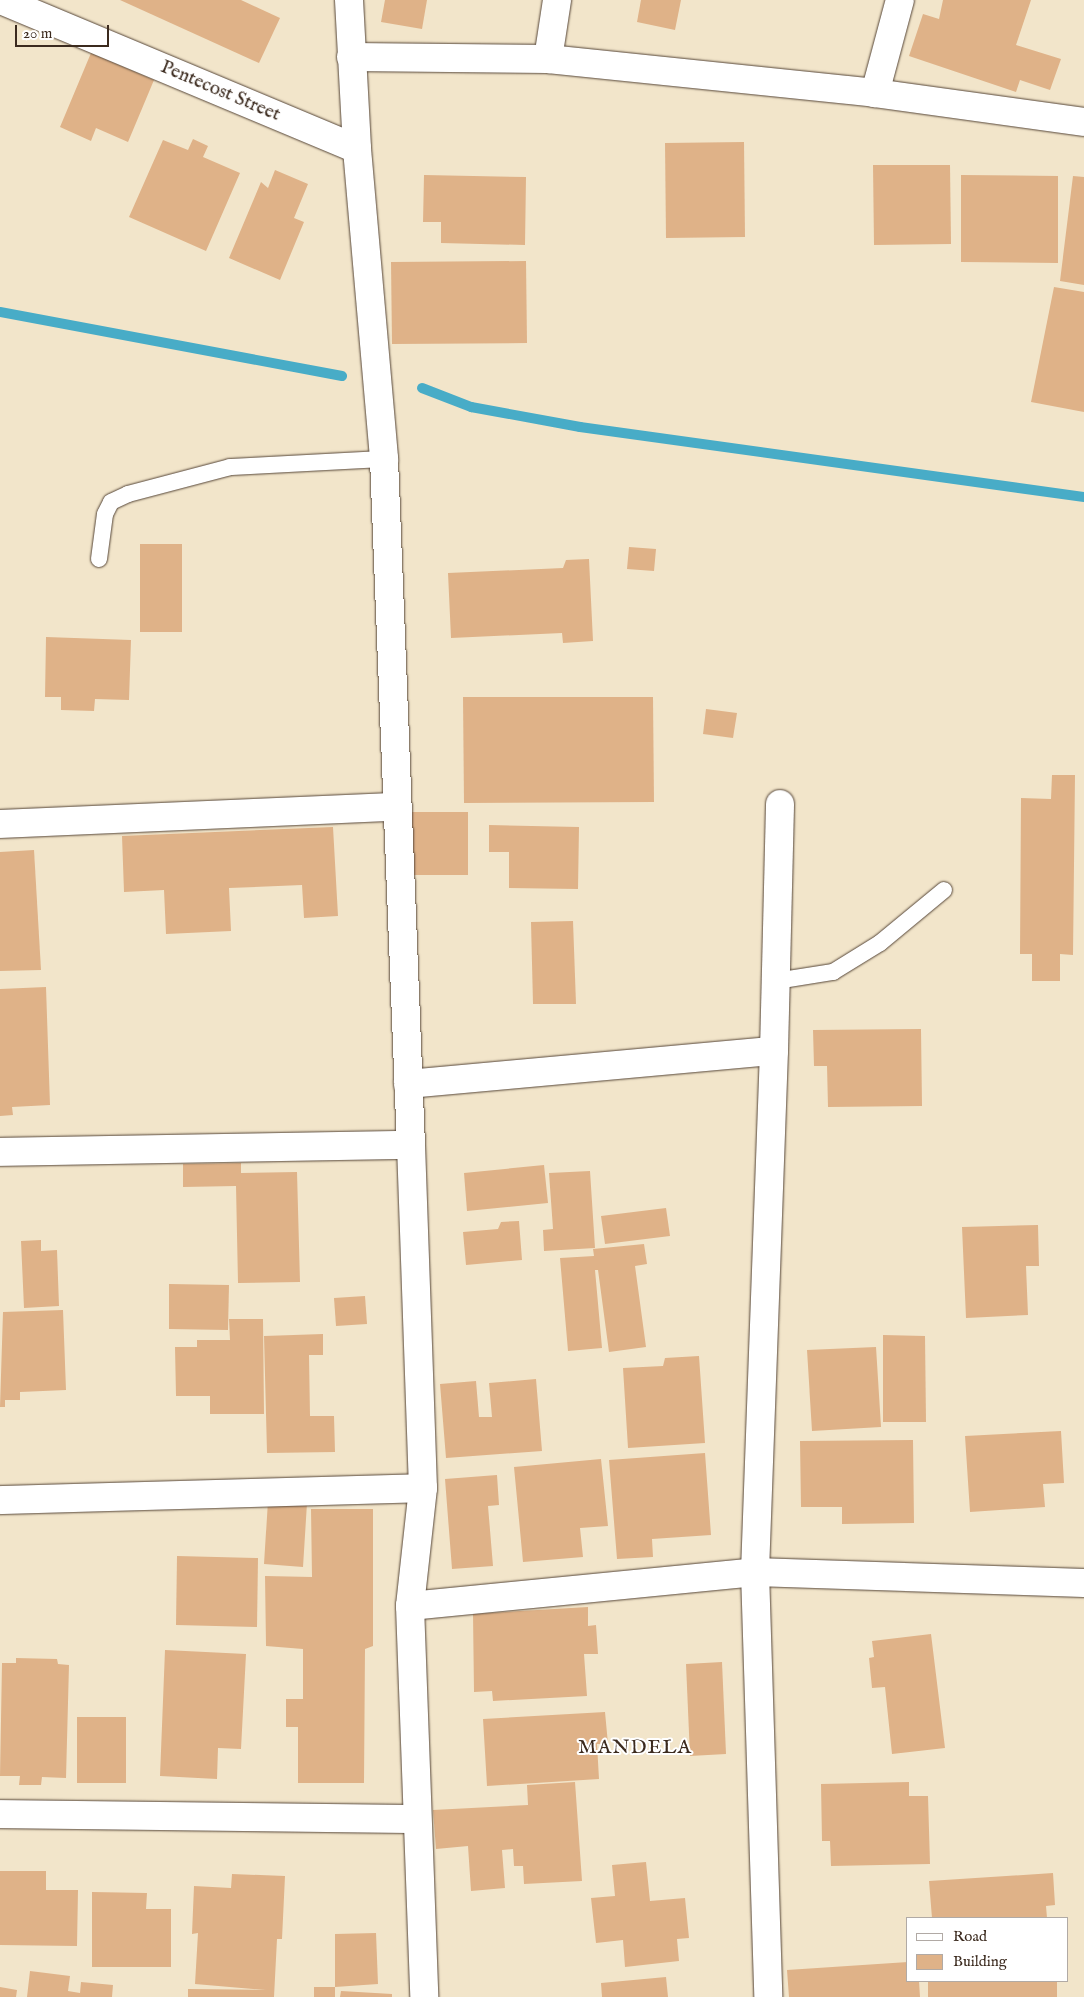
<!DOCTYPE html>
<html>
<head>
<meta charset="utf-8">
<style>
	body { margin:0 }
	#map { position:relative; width:1084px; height:1997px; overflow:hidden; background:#f2e5ca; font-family:"IM FELL English",serif }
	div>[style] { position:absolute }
	.stream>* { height:10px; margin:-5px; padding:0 5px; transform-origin:5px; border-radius:5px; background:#48acc7 }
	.building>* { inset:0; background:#dfb288 }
	.roads { filter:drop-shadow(0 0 1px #564638) drop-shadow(0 0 1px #564638) }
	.service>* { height:16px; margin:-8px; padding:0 8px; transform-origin:8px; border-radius:8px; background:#fff }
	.minor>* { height:28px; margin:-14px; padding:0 14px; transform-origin:14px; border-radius:14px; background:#fff }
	span { translate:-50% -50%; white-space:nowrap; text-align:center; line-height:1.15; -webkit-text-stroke:4px #fff; paint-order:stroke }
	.street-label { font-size:19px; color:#3b2a1e }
	.neighbourhood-label { font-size:20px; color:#3b2a1e; letter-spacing:1px }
	.legend { position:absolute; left:906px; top:1917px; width:162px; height:65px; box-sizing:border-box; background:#fff; border:1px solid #b1aaa5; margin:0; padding:6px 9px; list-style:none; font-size:15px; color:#3b2a1e }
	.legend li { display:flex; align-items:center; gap:10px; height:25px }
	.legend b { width:25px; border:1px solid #b1aaa5 }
	.scale { position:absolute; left:15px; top:25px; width:94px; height:22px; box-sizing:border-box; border:2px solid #3b2a1e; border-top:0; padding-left:6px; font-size:15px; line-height:18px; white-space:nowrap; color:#3b2a1e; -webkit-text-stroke:4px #fff; paint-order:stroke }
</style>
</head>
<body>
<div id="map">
	<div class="stream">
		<i style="left:0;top:312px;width:348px;rotate:10.6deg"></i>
		<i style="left:422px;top:388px;width:53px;rotate:21.2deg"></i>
		<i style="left:471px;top:407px;width:111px;rotate:10.4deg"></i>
		<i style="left:580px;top:427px;width:509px;rotate:7.91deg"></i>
	</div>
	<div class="building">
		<i style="clip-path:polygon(120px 0,241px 0,280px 18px,259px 63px)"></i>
		<i style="clip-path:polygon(385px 0,427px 0,422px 29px,381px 22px)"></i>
		<i style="clip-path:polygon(641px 0,681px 0,675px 30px,637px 22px)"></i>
		<i style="clip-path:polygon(943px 0,1031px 0,1016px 45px,1061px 59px,1050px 90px,1020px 80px,1016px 92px,909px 56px,923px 14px,939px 19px)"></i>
		<i style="clip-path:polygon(91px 53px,154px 80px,128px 142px,96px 128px,91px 141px,60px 127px)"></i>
		<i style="clip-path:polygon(193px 139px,208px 146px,203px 157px,240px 173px,206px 251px,129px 217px,163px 140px,188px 150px)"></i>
		<i style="clip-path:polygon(744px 142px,745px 237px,666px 238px,665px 143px)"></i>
		<i style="clip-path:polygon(873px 165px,950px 165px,951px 244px,874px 245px)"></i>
		<i style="clip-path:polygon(275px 170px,308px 184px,294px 218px,304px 222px,280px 280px,229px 258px,261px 182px,268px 188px)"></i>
		<i style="clip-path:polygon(424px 175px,526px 177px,525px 245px,441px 243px,441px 222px,423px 222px)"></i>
		<i style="clip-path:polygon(961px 175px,1058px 176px,1058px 263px,961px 262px)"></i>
		<i style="clip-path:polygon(1073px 176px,1084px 177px,1084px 285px,1060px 281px)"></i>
		<i style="clip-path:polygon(526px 261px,527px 343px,392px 344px,391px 262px)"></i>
		<i style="clip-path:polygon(1054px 287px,1084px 292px,1084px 412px,1031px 402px)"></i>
		<i style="clip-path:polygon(140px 544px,182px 544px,182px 632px,140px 632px)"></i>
		<i style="clip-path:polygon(629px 547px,656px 549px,654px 571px,627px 569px)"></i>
		<i style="clip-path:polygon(589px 559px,593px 641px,563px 643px,562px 633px,451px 638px,448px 573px,563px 568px,566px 560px)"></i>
		<i style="clip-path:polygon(46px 637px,131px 640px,129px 700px,95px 699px,94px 711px,61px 710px,61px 697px,45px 697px)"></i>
		<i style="clip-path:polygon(463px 697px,653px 697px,654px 802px,464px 803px)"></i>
		<i style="clip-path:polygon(706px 709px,737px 713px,733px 738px,703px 734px)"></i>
		<i style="clip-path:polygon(1052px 775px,1075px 775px,1073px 955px,1060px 954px,1060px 981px,1032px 981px,1032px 954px,1020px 954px,1021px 798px,1051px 799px)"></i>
		<i style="clip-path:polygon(412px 812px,468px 812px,468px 875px,412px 875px)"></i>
		<i style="clip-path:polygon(489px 825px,579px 827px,578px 889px,509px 888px,509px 852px,489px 852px)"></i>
		<i style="clip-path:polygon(333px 827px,338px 916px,304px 918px,302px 885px,229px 888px,231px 931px,166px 934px,164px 890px,124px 892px,122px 836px)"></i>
		<i style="clip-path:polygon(34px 850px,41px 970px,0 971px,0 852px)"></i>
		<i style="clip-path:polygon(573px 921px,576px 1004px,533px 1004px,531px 922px)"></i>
		<i style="clip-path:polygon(46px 987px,50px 1105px,12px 1107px,13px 1115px,0 1116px,0 989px)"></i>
		<i style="clip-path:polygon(921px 1029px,922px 1106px,828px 1107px,827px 1066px,814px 1066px,813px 1030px)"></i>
		<i style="clip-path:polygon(241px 1163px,241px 1173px,297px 1172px,300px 1282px,238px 1283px,236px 1186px,183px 1187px,183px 1164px)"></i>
		<i style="clip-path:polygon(544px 1165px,548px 1203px,467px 1211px,464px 1173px)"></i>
		<i style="clip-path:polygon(590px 1171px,595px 1248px,544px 1251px,543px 1230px,553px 1229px,549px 1173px)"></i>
		<i style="clip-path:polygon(666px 1208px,670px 1236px,605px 1244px,601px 1216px)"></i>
		<i style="clip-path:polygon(519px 1221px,522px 1260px,466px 1265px,463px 1232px,498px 1229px,501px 1222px)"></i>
		<i style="clip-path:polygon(1038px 1225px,1039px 1266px,1026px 1266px,1028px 1315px,966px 1318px,962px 1227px)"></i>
		<i style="clip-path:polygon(41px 1240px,41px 1251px,57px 1250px,59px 1306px,24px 1308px,21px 1241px)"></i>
		<i style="clip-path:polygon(644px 1244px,647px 1264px,635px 1266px,646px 1347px,609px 1352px,598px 1270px,595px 1270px,602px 1348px,568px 1351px,560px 1258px,594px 1256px,593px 1249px)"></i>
		<i style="clip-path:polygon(169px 1284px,229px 1285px,228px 1330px,169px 1329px)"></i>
		<i style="clip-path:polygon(365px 1296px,367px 1324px,336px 1326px,334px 1298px)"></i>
		<i style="clip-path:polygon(63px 1310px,66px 1390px,20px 1392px,20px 1400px,5px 1400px,5px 1407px,0 1407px,3px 1312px)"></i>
		<i style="clip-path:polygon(229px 1319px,263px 1319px,264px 1414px,210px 1414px,210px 1396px,176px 1396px,175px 1347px,197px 1347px,197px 1340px,230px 1340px)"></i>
		<i style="clip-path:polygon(323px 1334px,323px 1355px,309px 1355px,310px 1416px,334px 1416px,335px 1452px,267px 1453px,264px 1336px)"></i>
		<i style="clip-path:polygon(883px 1335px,925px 1336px,926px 1422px,883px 1422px)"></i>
		<i style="clip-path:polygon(876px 1347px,881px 1427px,812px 1431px,807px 1350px)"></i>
		<i style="clip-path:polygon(699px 1356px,705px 1443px,628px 1448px,623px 1368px,663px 1366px,665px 1358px)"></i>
		<i style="clip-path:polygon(536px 1379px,542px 1451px,446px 1458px,440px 1384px,476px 1381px,479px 1417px,492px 1417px,489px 1383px)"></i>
		<i style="clip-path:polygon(1061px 1431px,1064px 1483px,1043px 1484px,1045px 1507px,970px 1512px,965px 1436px)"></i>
		<i style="clip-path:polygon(913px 1440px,914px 1523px,842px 1524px,842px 1507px,801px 1507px,800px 1441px)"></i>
		<i style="clip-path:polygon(705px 1453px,711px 1535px,652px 1539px,653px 1557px,617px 1559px,609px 1460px)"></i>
		<i style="clip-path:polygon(601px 1459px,608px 1526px,580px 1528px,583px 1557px,523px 1562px,514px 1467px)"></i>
		<i style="clip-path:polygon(497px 1475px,499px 1505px,488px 1506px,493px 1566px,452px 1569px,445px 1479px)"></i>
		<i style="clip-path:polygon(268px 1501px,307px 1503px,303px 1567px,264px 1564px)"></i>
		<i style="clip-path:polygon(311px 1509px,373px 1509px,373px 1646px,365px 1649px,364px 1783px,298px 1783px,298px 1727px,286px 1727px,286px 1699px,303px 1699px,303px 1649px,266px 1646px,265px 1576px,312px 1577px)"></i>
		<i style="clip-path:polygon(177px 1556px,258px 1558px,257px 1627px,176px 1625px)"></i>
		<i style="clip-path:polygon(588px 1607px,588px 1626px,596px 1625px,598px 1654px,584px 1654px,587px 1696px,493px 1701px,492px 1691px,474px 1692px,473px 1614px)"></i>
		<i style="clip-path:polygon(931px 1634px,945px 1748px,892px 1754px,885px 1687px,872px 1688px,869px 1658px,874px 1657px,872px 1641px)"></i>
		<i style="clip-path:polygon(165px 1650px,246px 1654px,241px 1749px,218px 1748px,217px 1779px,160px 1776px)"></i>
		<i style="clip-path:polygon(16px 1658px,57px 1659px,58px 1664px,69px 1665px,66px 1778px,42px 1777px,41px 1785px,19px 1785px,20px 1776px,0 1776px,2px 1663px,16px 1663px)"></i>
		<i style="clip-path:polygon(722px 1662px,726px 1754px,690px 1756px,686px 1664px)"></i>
		<i style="clip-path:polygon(605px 1712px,608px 1744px,597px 1744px,599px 1779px,487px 1786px,483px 1719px)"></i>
		<i style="clip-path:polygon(77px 1717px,126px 1717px,126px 1783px,77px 1783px)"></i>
		<i style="clip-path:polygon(575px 1782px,582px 1881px,524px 1884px,523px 1866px,514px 1866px,513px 1849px,502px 1850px,505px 1888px,471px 1891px,468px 1846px,436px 1849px,433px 1810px,528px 1805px,527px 1785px)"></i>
		<i style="clip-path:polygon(909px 1782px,909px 1796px,928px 1796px,930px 1864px,831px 1866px,830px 1841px,822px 1841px,821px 1784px)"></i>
		<i style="clip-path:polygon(646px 1862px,650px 1901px,685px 1898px,689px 1938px,677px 1939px,679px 1961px,625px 1967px,623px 1940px,596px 1943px,591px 1898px,615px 1896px,612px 1865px)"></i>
		<i style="clip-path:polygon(0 1871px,46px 1871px,46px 1890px,78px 1890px,77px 1946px,0 1945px)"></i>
		<i style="clip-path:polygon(1053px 1873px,1055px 1905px,1046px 1906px,1047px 1918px,932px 1918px,929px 1881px)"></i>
		<i style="clip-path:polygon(232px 1874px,285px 1876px,282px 1939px,277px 1939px,274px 1997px,188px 1997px,188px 1989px,266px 1990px,195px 1984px,198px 1933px,192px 1934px,194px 1886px,231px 1888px)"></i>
		<i style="clip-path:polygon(92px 1892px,147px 1893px,146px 1909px,171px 1909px,171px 1967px,92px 1967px)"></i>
		<i style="clip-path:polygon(376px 1933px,378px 1984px,335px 1987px,335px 1934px)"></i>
		<i style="clip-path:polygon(908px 1962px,908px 1981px,919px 1981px,920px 1997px,789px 1997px,787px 1970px)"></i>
		<i style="clip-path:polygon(30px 1971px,70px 1976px,68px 1991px,80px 1993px,81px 1982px,113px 1985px,112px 1997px,27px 1997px)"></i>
		<i style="clip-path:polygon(666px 1977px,668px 1997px,602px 1997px,601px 1983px)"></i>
		<i style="clip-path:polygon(928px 1981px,1057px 1981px,1057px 1997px,928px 1997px)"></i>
		<i style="clip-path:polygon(0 1987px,17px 1990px,16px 1997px,0 1997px)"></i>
		<i style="clip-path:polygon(314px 1987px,335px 1987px,335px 1997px,314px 1997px)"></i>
		<i style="clip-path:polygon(341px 1991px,392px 1994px,392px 1997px,340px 1997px)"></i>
	</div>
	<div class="roads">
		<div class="service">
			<i style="left:99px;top:559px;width:45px;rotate:-82.4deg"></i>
			<i style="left:105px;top:514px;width:13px;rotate:-63deg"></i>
			<i style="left:111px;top:502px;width:19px;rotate:-25deg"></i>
			<i style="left:128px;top:494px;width:106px;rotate:-14.8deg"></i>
			<i style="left:230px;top:467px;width:154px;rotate:-3deg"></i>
			<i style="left:776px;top:981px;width:58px;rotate:-9deg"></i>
			<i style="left:833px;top:972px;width:55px;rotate:-31.7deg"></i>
			<i style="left:880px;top:943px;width:83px;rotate:-39.6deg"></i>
		</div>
		<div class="minor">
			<i style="left:1px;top:0;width:386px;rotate:22.7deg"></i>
			<i style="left:349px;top:0;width:149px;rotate:86.9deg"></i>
			<i style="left:357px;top:149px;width:311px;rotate:85deg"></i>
			<i style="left:384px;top:459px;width:687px;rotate:87.75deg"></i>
			<i style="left:411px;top:1145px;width:343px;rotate:88deg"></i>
			<i style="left:423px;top:1488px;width:119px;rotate:96.3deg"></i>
			<i style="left:410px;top:1606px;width:391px;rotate:87.9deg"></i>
			<i style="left:351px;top:57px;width:197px;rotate:0.6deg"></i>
			<i style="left:548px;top:59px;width:329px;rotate:5.9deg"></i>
			<i style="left:875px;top:93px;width:211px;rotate:7.9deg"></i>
			<i style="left:548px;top:59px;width:60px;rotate:-81.3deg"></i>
			<i style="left:875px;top:93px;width:96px;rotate:-75deg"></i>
			<i style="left:0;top:824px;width:396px;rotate:-2.5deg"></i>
			<i style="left:774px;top:1051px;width:247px;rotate:-88.6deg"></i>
			<i style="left:408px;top:1084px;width:367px;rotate:-5.2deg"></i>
			<i style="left:774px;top:1051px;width:521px;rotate:92.09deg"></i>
			<i style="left:755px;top:1572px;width:425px;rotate:88.2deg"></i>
			<i style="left:0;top:1152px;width:411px;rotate:-1deg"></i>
			<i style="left:0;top:1500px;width:423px;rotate:-1.6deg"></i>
			<i style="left:410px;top:1606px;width:347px;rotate:-5.6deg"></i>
			<i style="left:755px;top:1572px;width:329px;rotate:1.9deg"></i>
			<i style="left:0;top:1814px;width:416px;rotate:0.7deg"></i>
		</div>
	</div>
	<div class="street-label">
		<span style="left:220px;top:92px;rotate:23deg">Pentecost Street</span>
	</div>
	<div class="neighbourhood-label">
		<span style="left:635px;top:1747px">MANDELA</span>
	</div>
	<ul class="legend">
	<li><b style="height:6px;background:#fff"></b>Road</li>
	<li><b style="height:14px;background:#dfb288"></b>Building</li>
	</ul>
	<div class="scale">20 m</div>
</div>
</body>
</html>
